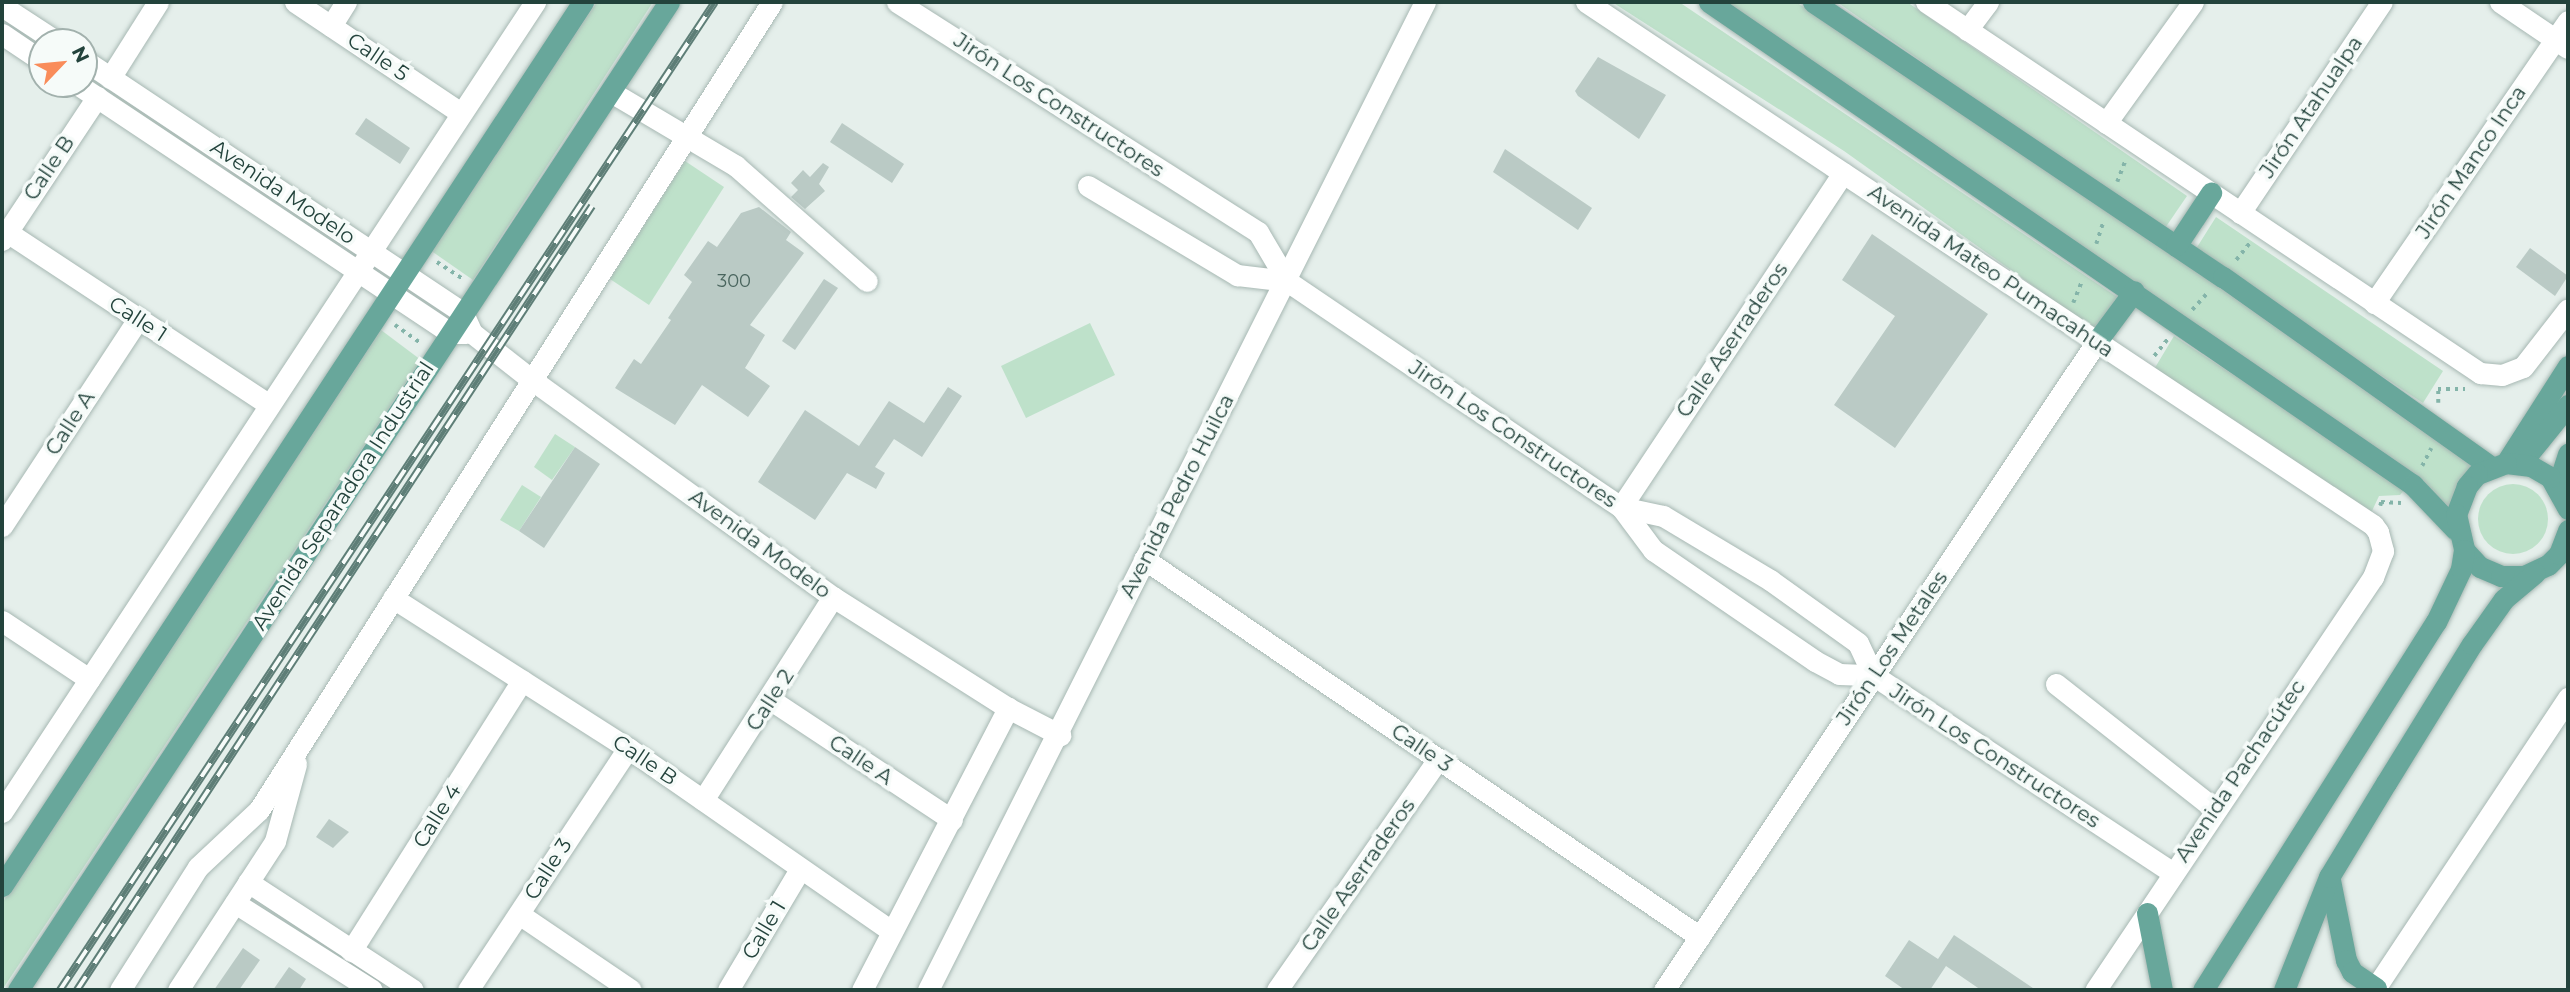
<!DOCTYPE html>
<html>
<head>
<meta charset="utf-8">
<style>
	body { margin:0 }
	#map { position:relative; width:2570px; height:992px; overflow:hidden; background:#e5efeb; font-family:Montserrat,sans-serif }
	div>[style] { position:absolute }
	.green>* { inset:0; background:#bee1ca }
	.round { border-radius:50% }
	.building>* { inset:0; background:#bacac5 }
	.path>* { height:3.5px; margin-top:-1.75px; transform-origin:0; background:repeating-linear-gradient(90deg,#84b4a9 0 3.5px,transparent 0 8.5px) }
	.roads { filter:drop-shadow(0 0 2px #a7b8b3) drop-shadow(0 0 2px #a7b8b3) }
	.minor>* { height:21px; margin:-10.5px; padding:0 10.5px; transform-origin:10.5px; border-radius:10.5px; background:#fff }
	.major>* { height:21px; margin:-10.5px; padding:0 10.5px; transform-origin:10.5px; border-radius:10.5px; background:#68a79b }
	.rail>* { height:8px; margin-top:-4px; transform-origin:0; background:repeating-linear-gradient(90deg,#f6fbf9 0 16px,#5e7e77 0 32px); box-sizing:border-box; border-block:2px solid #5e7e77 }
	span { translate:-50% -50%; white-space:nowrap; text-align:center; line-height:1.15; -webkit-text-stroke:7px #f6fbf9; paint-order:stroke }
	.number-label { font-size:18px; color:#49655e }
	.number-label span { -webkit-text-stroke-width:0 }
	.street-label { font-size:21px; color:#23433c }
	.frame { position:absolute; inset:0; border:4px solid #23433c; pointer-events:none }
	.north { position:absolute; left:28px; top:28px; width:70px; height:70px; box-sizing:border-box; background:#f6fbf9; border:2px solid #a2b1ad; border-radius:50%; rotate:64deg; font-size:19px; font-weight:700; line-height:28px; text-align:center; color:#23433c }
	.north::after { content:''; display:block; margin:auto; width:24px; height:32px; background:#f98c5a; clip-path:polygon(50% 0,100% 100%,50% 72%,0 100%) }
</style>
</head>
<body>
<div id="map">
	<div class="green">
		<i style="clip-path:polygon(597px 2px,653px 2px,473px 280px,430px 250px)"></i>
		<i style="clip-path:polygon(1612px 2px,1679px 2px,2117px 297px,2095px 330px,1844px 151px)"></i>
		<i style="clip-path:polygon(1717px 2px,1796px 2px,2200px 274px,2477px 470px,2454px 509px)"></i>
		<i style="clip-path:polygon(1837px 2px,1907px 2px,2187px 196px,2163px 231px)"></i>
		<i style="clip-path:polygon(685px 161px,724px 187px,649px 305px,610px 279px)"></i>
		<i style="clip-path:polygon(2216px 217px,2443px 371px,2423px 403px,2194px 252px)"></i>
		<i style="clip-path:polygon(1090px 323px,1115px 375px,1026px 418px,1001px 366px)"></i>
		<i style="clip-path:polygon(381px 330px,421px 360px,2px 990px,2px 903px)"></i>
		<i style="clip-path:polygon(2174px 336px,2406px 488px,2400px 495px,2379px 496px,2371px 513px,2153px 371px)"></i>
		<i style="clip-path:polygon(555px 434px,575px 447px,552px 480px,534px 467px)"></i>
		<i class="round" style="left:2478px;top:484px;width:70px;height:70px"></i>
		<i style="clip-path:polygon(522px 485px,541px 497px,519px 531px,500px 520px)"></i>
	</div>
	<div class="building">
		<i style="clip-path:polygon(1598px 57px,1666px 95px,1639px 139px,1578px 96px,1575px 91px)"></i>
		<i style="clip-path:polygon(366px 118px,410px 148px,400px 164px,355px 134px)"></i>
		<i style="clip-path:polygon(842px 123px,904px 164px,892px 183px,830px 142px)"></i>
		<i style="clip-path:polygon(1505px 149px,1592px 208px,1578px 230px,1493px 172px)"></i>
		<i style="clip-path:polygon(823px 163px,829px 167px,819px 184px,825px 191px,805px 209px,791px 197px,798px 190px,791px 183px,803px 170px,810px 177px)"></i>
		<i style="clip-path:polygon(759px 207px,791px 232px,786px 240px,804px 253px,750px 325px,765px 335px,745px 368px,770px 386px,748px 417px,702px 385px,675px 425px,615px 388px,634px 359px,641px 364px,671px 320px,668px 318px,692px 282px,684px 275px,708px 241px,717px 247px,741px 213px)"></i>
		<i style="clip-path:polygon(1872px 234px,1988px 314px,1895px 448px,1834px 405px,1895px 316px,1842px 280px)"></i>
		<i style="clip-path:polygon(2530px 248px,2568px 276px,2555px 296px,2516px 267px)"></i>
		<i style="clip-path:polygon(824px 279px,838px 288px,795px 350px,782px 341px)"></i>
		<i style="clip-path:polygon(948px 387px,962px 396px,922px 457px,894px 439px,875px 467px,885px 473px,876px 489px,847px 473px,815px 520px,758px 482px,805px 410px,859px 446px,889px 401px,924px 423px)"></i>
		<i style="clip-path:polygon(575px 447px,600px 464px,544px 548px,519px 531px)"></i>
		<i style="clip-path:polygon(329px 819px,349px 832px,333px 848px,316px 837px)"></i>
		<i style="clip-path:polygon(1954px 935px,1984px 955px,2036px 990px,1981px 990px,1946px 966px,1930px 990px,1905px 990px,1885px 976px,1909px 940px,1938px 959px)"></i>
		<i style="clip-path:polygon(243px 948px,260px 960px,239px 990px,214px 990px)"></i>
		<i style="clip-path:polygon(289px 967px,306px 979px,299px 990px,273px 990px)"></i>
	</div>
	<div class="path">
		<i style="left:2117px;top:182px;width:25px;rotate:-69deg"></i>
		<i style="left:2096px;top:244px;width:23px;rotate:-72deg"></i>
		<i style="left:2236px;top:260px;width:21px;rotate:-51deg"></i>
		<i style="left:437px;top:262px;width:31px;rotate:33deg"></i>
		<i style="left:2073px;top:303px;width:24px;rotate:-68deg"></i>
		<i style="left:2192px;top:310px;width:24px;rotate:-48deg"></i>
		<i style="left:395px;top:325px;width:32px;rotate:35deg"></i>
		<i style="left:2154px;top:356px;width:21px;rotate:-51deg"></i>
		<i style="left:2438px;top:403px;width:14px;rotate:-90deg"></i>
		<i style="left:2438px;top:389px;width:27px"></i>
		<i style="left:2422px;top:466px;width:20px;rotate:-63deg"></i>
		<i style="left:2380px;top:506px;width:4px;rotate:-76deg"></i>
		<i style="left:2381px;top:502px;width:20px;rotate:3deg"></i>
	</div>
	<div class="roads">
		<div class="minor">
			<i style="left:295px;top:2px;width:200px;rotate:33.8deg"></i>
			<i style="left:897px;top:2px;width:428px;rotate:32.5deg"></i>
			<i style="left:1258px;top:232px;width:57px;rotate:59.4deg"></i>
			<i style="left:1287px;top:281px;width:403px;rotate:34.1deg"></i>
			<i style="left:1621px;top:507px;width:54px;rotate:53.3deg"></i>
			<i style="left:1653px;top:550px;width:196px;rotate:34.4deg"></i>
			<i style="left:1815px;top:661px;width:27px;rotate:28deg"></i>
			<i style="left:1839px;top:674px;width:34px;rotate:2deg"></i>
			<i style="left:1873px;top:675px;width:359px;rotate:33.4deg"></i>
			<i style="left:1586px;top:2px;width:945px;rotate:33.61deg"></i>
			<i style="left:2373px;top:525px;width:9px;rotate:54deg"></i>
			<i style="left:2378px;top:532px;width:20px;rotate:75deg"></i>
			<i style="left:2383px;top:551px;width:28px;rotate:111deg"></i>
			<i style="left:2373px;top:577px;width:498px;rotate:123.9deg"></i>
			<i style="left:1926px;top:2px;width:667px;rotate:33.81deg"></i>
			<i style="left:2480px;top:373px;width:22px;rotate:5deg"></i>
			<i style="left:2502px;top:375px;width:22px;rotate:-21deg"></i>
			<i style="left:2523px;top:367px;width:73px;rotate:-52.2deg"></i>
			<i style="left:2500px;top:2px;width:82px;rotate:34.1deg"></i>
			<i style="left:2px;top:6px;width:66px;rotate:33.2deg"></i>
			<i style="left:331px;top:26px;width:28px;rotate:-58deg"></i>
			<i style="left:1967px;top:30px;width:35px;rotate:-53deg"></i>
			<i style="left:2px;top:34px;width:48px;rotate:34deg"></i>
			<i style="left:84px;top:60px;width:456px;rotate:33.7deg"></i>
			<i style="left:463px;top:313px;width:22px;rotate:66deg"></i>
			<i style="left:472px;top:333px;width:76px;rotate:38.1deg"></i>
			<i style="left:532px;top:380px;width:371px;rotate:35.8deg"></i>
			<i style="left:833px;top:597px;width:207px;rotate:32.4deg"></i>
			<i style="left:1008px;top:708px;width:59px;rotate:27.4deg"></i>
			<i style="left:110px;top:78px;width:90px;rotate:-57.7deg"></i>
			<i style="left:77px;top:84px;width:448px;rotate:33.7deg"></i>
			<i style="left:450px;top:333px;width:16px"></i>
			<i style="left:611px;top:92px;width:145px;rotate:30.6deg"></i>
			<i style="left:736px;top:166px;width:174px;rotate:41.3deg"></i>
			<i style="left:2106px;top:123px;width:149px;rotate:-54.3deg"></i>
			<i style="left:1843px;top:173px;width:401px;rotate:123.6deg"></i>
			<i style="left:1621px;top:507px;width:43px;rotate:12.1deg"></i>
			<i style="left:1663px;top:516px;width:125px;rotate:30.9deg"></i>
			<i style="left:1770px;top:580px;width:108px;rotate:35.6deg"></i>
			<i style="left:1858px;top:643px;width:35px;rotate:65deg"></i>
			<i style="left:1088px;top:186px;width:174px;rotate:30.9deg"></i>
			<i style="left:1237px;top:275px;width:50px;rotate:6.8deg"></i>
			<i style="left:2240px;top:213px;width:254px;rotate:-56.1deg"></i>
			<i style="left:7px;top:232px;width:314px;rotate:33.4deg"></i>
			<i style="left:2px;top:240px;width:172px;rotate:-56.4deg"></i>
			<i style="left:2374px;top:303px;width:342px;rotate:-55.5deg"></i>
			<i style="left:2px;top:526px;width:248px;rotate:-56.7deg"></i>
			<i style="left:1144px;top:559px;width:672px;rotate:34.21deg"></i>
			<i style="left:393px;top:598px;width:279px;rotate:32.6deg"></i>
			<i style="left:628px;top:748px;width:320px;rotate:34.8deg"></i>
			<i style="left:2px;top:621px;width:105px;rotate:33.7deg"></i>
			<i style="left:2056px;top:684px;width:202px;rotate:38.2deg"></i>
			<i style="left:771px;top:700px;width:217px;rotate:33.5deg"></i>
			<i style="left:703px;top:800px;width:241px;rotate:-57.4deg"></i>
			<i style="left:2px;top:812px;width:970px;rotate:-56.65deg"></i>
			<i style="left:248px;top:882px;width:197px;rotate:33.2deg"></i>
			<i style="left:235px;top:903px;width:162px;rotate:32.4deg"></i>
			<i style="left:519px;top:914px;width:135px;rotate:34.2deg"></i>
			<i style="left:351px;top:951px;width:320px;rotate:-57.7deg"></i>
			<i style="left:120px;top:990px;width:146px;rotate:-57.6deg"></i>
			<i style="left:198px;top:867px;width:83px;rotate:-43.1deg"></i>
			<i style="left:259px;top:810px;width:957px;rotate:-57.59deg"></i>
			<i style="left:178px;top:990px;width:178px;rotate:-56.9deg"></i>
			<i style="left:275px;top:841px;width:80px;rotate:-74.7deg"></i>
			<i style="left:468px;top:990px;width:290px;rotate:-56.5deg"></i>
			<i style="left:728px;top:990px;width:141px;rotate:-59.2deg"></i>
			<i style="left:862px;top:990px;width:318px;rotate:-62.6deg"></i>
			<i style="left:928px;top:990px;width:1106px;rotate:-63.3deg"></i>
			<i style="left:1277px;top:990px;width:282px;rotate:-55.1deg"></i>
			<i style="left:1664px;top:990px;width:780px;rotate:-56.29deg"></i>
			<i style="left:2374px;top:990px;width:351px;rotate:-56.4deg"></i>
		</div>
		<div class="major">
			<i style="left:1709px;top:2px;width:854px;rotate:34.45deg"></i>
			<i style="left:2413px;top:485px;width:62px;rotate:46.3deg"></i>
			<i style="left:1813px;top:2px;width:494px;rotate:33.9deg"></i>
			<i style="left:2223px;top:277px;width:329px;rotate:35.3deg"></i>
			<i style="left:2176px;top:246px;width:64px;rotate:-56.6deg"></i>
			<i style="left:2097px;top:341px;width:62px;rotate:-53.5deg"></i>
			<i style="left:2506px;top:463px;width:115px;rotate:-57.4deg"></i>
			<i style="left:2521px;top:463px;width:75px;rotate:-51deg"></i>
			<i style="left:2558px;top:485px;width:33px;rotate:-72deg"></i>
			<i style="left:2568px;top:509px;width:37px;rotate:-119deg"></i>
			<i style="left:2550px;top:477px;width:22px;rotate:-150deg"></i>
			<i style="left:2531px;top:466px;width:25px;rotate:-173deg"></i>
			<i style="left:2506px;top:463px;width:31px;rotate:159deg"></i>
			<i style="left:2477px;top:474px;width:16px;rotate:130deg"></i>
			<i style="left:2467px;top:486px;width:30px;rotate:111deg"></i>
			<i style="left:2456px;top:514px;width:37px;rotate:77deg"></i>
			<i style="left:2464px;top:550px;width:23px;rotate:47deg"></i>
			<i style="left:2480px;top:567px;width:23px;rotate:23deg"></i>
			<i style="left:2501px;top:576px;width:23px"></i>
			<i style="left:2524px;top:576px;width:26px;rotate:-25deg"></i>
			<i style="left:2548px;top:565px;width:16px;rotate:-45deg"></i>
			<i style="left:2559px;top:554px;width:26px;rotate:-69deg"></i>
			<i style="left:2330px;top:880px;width:82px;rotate:78.7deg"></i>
			<i style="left:2346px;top:960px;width:13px;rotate:63deg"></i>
			<i style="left:2352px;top:972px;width:29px;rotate:34deg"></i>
			<i style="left:2px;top:886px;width:1058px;rotate:-56.69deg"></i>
			<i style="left:2147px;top:913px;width:78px;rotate:79deg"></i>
			<i style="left:18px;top:990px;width:1183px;rotate:-56.62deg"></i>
			<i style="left:2203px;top:990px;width:436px;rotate:-57.7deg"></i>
			<i style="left:2436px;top:622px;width:59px;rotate:-64.7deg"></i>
			<i style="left:2461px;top:569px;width:19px;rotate:-81deg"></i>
			<i style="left:2284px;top:990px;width:122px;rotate:-68.3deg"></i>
			<i style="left:2329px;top:877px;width:110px;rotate:-58.8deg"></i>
			<i style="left:2386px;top:783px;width:163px;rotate:-58.3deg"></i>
			<i style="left:2472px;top:644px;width:55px;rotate:-54.6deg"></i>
			<i style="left:2504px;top:599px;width:40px;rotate:-40deg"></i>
		</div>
	</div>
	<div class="rail">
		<i style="left:60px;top:990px;width:1185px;rotate:-56.46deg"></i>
		<i style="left:77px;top:990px;width:938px;rotate:-56.7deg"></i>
	</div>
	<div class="number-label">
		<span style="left:734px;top:281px">300</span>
	</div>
	<div class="street-label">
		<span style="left:378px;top:57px;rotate:34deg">Calle 5</span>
		<span style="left:1059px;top:105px;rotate:33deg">Jirón Los Constructores</span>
		<span style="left:2311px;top:107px;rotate:-56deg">Jirón Atahualpa</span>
		<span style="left:2471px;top:162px;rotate:-56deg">Jirón Manco Inca</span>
		<span style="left:49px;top:168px;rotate:-56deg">Calle B</span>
		<span style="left:283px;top:192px;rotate:34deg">Avenida Modelo</span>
		<span style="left:1991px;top:271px;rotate:34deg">Avenida Mateo Pumacahua</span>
		<span style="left:138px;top:319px;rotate:33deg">Calle 1</span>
		<span style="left:1732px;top:340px;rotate:-56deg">Calle Aserraderos</span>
		<span style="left:70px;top:423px;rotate:-57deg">Calle A</span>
		<span style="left:1513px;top:434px;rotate:34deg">Jirón Los Constructores</span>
		<span style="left:343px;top:496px;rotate:-57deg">Avenida Separadora Industrial</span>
		<span style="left:1177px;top:496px;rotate:-63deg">Avenida Pedro Huilca</span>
		<span style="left:760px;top:544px;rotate:36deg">Avenida Modelo</span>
		<span style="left:1892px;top:648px;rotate:-56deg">Jirón Los Metales</span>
		<span style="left:770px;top:700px;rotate:-57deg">Calle 2</span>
		<span style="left:1422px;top:748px;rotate:34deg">Calle 3</span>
		<span style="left:1995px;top:756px;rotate:33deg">Jirón Los Constructores</span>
		<span style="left:645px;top:760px;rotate:34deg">Calle B</span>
		<span style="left:861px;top:760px;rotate:34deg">Calle A</span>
		<span style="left:2240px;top:771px;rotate:-56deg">Avenida Pachacútec</span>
		<span style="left:437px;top:816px;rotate:-58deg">Calle 4</span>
		<span style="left:548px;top:869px;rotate:-57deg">Calle 3</span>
		<span style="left:1358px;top:875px;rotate:-55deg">Calle Aserraderos</span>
		<span style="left:764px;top:930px;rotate:-59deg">Calle 1</span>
	</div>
	<div class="frame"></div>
	<div class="north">N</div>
</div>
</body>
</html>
